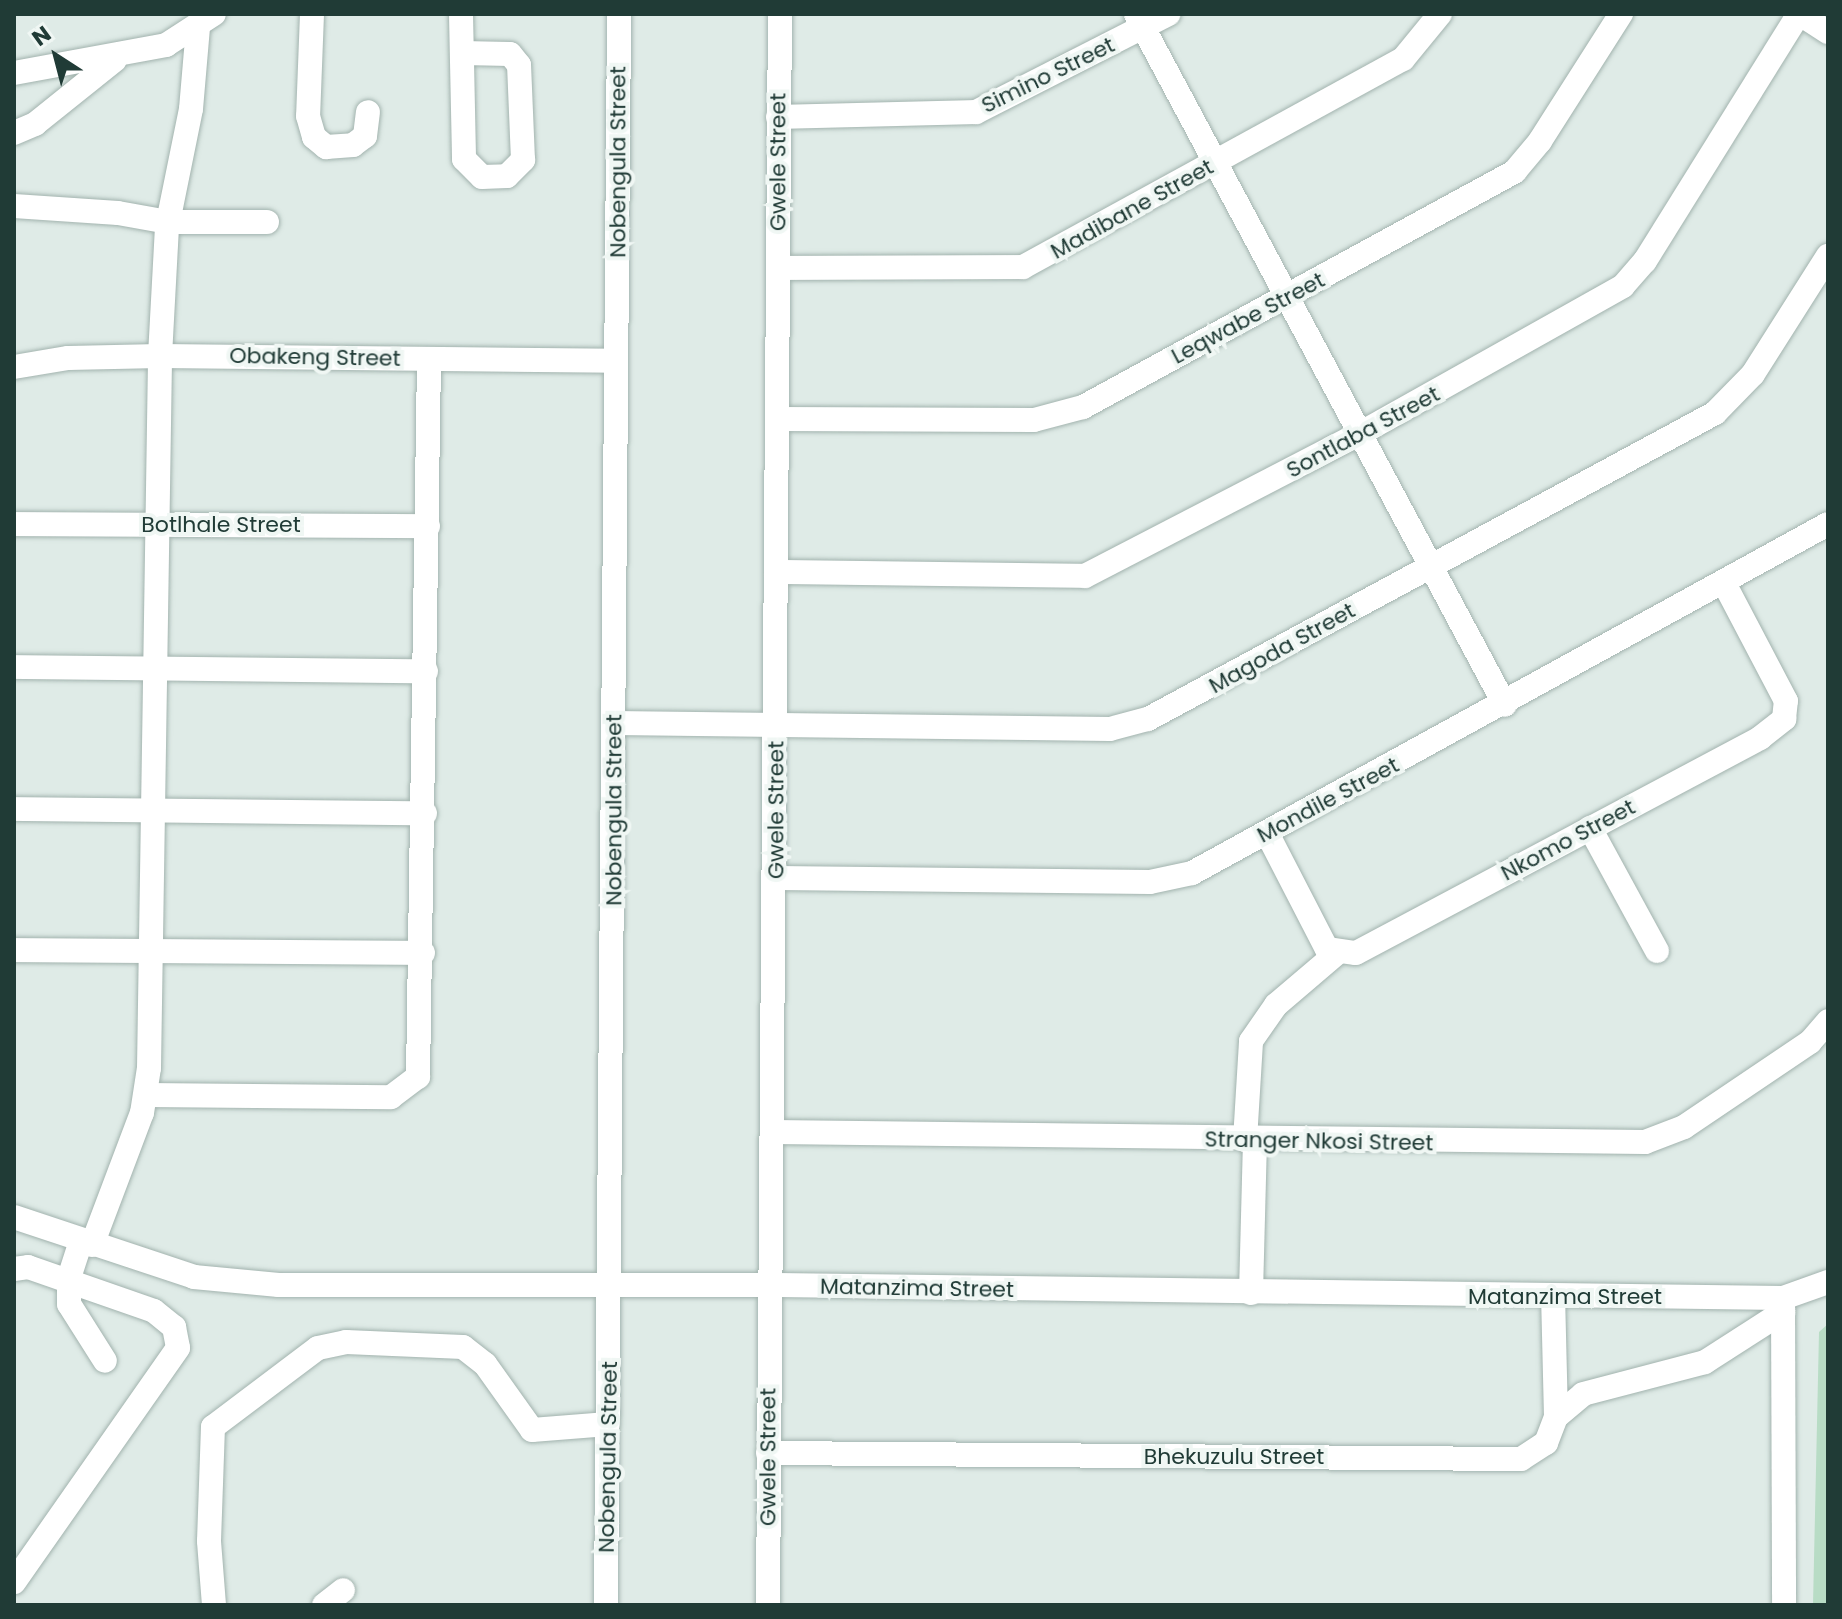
<!DOCTYPE html>
<html>
<head>
<meta charset="utf-8">
<style>
	body { margin:0 }
	#map { position:relative; width:1842px; height:1619px; overflow:hidden; background:#dfebe7; font-family:Poppins,sans-serif }
	div>[style] { position:absolute }
	.green>* { inset:0; background:#b8dcc5 }
	.roads { filter:drop-shadow(0 0 2px #a2b3ae) drop-shadow(0 0 2px #a2b3ae) }
	.minor>* { height:24px; margin:-12px; padding:0 12px; transform-origin:12px; border-radius:12px; background:#fff }
	span { translate:-50% -50%; white-space:nowrap; text-align:center; line-height:1.15; -webkit-text-stroke:8px #f0f7f4; paint-order:stroke }
	.street-label { font-size:22px; color:#203b36 }
	.frame { position:absolute; inset:0; border:16px solid #203b36; pointer-events:none }
	.north { position:absolute; left:16px; top:16px; width:80px; height:80px; -webkit-text-stroke:6px #f0f7f4; paint-order:stroke; rotate:324deg; font-size:22px; font-weight:700; line-height:32px; text-align:center; color:#203b36 }
	.north::after { content:''; display:block; margin:auto; width:28px; height:36px; background:#203b36; clip-path:polygon(50% 0,100% 100%,50% 72%,0 100%) }
</style>
</head>
<body>
<div id="map">
	<div class="green">
		<i style="clip-path:polygon(1828px 1324px,1828px 1605px,1813px 1605px,1819px 1332px)"></i>
	</div>
	<div class="roads">
		<div class="minor">
			<i style="left:312px;top:14px;width:102px;rotate:92.2deg"></i>
			<i style="left:308px;top:116px;width:22px;rotate:74deg"></i>
			<i style="left:314px;top:137px;width:16px;rotate:40deg"></i>
			<i style="left:326px;top:147px;width:27px;rotate:-4deg"></i>
			<i style="left:353px;top:145px;width:15px;rotate:-37deg"></i>
			<i style="left:365px;top:136px;width:24px;rotate:-83deg"></i>
			<i style="left:461px;top:14px;width:145px;rotate:88.8deg"></i>
			<i style="left:464px;top:159px;width:25px;rotate:45deg"></i>
			<i style="left:482px;top:177px;width:25px;rotate:-2deg"></i>
			<i style="left:507px;top:176px;width:23px;rotate:-45deg"></i>
			<i style="left:523px;top:160px;width:95px;rotate:-92.4deg"></i>
			<i style="left:519px;top:65px;width:14px;rotate:-129deg"></i>
			<i style="left:510px;top:54px;width:48px;rotate:-178.8deg"></i>
			<i style="left:1136px;top:14px;width:783px;rotate:61.9deg"></i>
			<i style="left:1800px;top:14px;width:33px;rotate:33deg"></i>
			<i style="left:14px;top:73px;width:155px;rotate:-10.4deg"></i>
			<i style="left:166px;top:45px;width:57px;rotate:-32.9deg"></i>
			<i style="left:778px;top:117px;width:198px;rotate:-1.4deg"></i>
			<i style="left:976px;top:112px;width:216px;rotate:-27deg"></i>
			<i style="left:14px;top:133px;width:23px;rotate:-23deg"></i>
			<i style="left:35px;top:124px;width:102px;rotate:-38.7deg"></i>
			<i style="left:14px;top:206px;width:104px;rotate:3.9deg"></i>
			<i style="left:118px;top:213px;width:51px;rotate:10.2deg"></i>
			<i style="left:168px;top:222px;width:99px"></i>
			<i style="left:778px;top:268px;width:245px;rotate:-0.2deg"></i>
			<i style="left:1023px;top:267px;width:433px;rotate:-28.7deg"></i>
			<i style="left:1403px;top:59px;width:58px;rotate:-50.6deg"></i>
			<i style="left:14px;top:367px;width:55px;rotate:-9.5deg"></i>
			<i style="left:68px;top:358px;width:92px;rotate:-1.2deg"></i>
			<i style="left:160px;top:356px;width:456px;rotate:0.6deg"></i>
			<i style="left:778px;top:419px;width:256px;rotate:0.2deg"></i>
			<i style="left:1034px;top:420px;width:51px;rotate:-14.9deg"></i>
			<i style="left:1083px;top:407px;width:492px;rotate:-28.6deg"></i>
			<i style="left:1515px;top:171px;width:39px;rotate:-50deg"></i>
			<i style="left:1540px;top:141px;width:151px;rotate:-57.5deg"></i>
			<i style="left:14px;top:524px;width:414px;rotate:0.3deg"></i>
			<i style="left:776px;top:572px;width:309px;rotate:0.7deg"></i>
			<i style="left:1085px;top:576px;width:313px;rotate:-27.4deg"></i>
			<i style="left:1363px;top:432px;width:298px;rotate:-29.3deg"></i>
			<i style="left:1623px;top:286px;width:33px;rotate:-49deg"></i>
			<i style="left:1645px;top:261px;width:291px;rotate:-58.1deg"></i>
			<i style="left:14px;top:667px;width:412px;rotate:0.6deg"></i>
			<i style="left:614px;top:723px;width:496px;rotate:0.7deg"></i>
			<i style="left:1110px;top:729px;width:39px;rotate:-15deg"></i>
			<i style="left:1148px;top:719px;width:644px;rotate:-28.35deg"></i>
			<i style="left:1715px;top:413px;width:54px;rotate:-45.7deg"></i>
			<i style="left:1753px;top:374px;width:140px;rotate:-57.6deg"></i>
			<i style="left:14px;top:809px;width:411px;rotate:0.6deg"></i>
			<i style="left:1590px;top:828px;width:140px;rotate:61.4deg"></i>
			<i style="left:1267px;top:833px;width:131px;rotate:62.7deg"></i>
			<i style="left:1327px;top:949px;width:29px;rotate:8deg"></i>
			<i style="left:1356px;top:953px;width:458px;rotate:-28deg"></i>
			<i style="left:1760px;top:738px;width:31px;rotate:-38deg"></i>
			<i style="left:1784px;top:719px;width:18px;rotate:-84deg"></i>
			<i style="left:1786px;top:701px;width:133px;rotate:-117.7deg"></i>
			<i style="left:777px;top:878px;width:373px;rotate:0.6deg"></i>
			<i style="left:1150px;top:882px;width:43px;rotate:-12.1deg"></i>
			<i style="left:1192px;top:873px;width:725px;rotate:-28.76deg"></i>
			<i style="left:14px;top:950px;width:409px;rotate:0.4deg"></i>
			<i style="left:146px;top:1095px;width:245px;rotate:0.5deg"></i>
			<i style="left:391px;top:1097px;width:34px;rotate:-37deg"></i>
			<i style="left:418px;top:1077px;width:718px;rotate:-89.12deg"></i>
			<i style="left:773px;top:1132px;width:872px;rotate:0.66deg"></i>
			<i style="left:1645px;top:1142px;width:42px;rotate:-21deg"></i>
			<i style="left:1684px;top:1127px;width:152px;rotate:-34deg"></i>
			<i style="left:1810px;top:1042px;width:28px;rotate:-49deg"></i>
			<i style="left:1245px;top:1140px;width:99px;rotate:-86.5deg"></i>
			<i style="left:1251px;top:1041px;width:44px;rotate:-55.2deg"></i>
			<i style="left:1276px;top:1005px;width:80px;rotate:-40.4deg"></i>
			<i style="left:14px;top:1217px;width:190px;rotate:18.4deg"></i>
			<i style="left:194px;top:1277px;width:85px;rotate:5.4deg"></i>
			<i style="left:279px;top:1285px;width:490px"></i>
			<i style="left:769px;top:1285px;width:1014px;rotate:0.73deg"></i>
			<i style="left:1783px;top:1298px;width:48px;rotate:-19.6deg"></i>
			<i style="left:81px;top:1241px;width:38px;rotate:108deg"></i>
			<i style="left:69px;top:1277px;width:27px;rotate:90deg"></i>
			<i style="left:69px;top:1304px;width:67px;rotate:57.7deg"></i>
			<i style="left:92px;top:1245px;width:141px;rotate:-69.3deg"></i>
			<i style="left:142px;top:1113px;width:46px;rotate:-81.2deg"></i>
			<i style="left:149px;top:1068px;width:712px;rotate:-89.11deg"></i>
			<i style="left:160px;top:356px;width:129px;rotate:-86.9deg"></i>
			<i style="left:167px;top:227px;width:120px;rotate:-78.5deg"></i>
			<i style="left:191px;top:109px;width:82px;rotate:-85.1deg"></i>
			<i style="left:14px;top:1269px;width:14px;rotate:-8deg"></i>
			<i style="left:28px;top:1267px;width:133px;rotate:19.2deg"></i>
			<i style="left:154px;top:1311px;width:26px;rotate:39deg"></i>
			<i style="left:174px;top:1327px;width:21px;rotate:79deg"></i>
			<i style="left:178px;top:1348px;width:286px;rotate:125deg"></i>
			<i style="left:1251px;top:1293px;width:153px;rotate:-88.5deg"></i>
			<i style="left:1783px;top:1298px;width:307px;rotate:89.8deg"></i>
			<i style="left:1556px;top:1417px;width:35px;rotate:-40deg"></i>
			<i style="left:1583px;top:1394px;width:126px;rotate:-14.7deg"></i>
			<i style="left:1705px;top:1362px;width:93px;rotate:-32.7deg"></i>
			<i style="left:768px;top:1453px;width:753px;rotate:0.46deg"></i>
			<i style="left:1521px;top:1459px;width:30px;rotate:-33deg"></i>
			<i style="left:1546px;top:1443px;width:28px;rotate:-69deg"></i>
			<i style="left:1556px;top:1417px;width:119px;rotate:-91.4deg"></i>
			<i style="left:214px;top:1605px;width:64px;rotate:-94.5deg"></i>
			<i style="left:209px;top:1541px;width:114px;rotate:-88deg"></i>
			<i style="left:213px;top:1427px;width:131px;rotate:-37deg"></i>
			<i style="left:318px;top:1348px;width:29px;rotate:-12deg"></i>
			<i style="left:346px;top:1342px;width:117px;rotate:2.4deg"></i>
			<i style="left:463px;top:1347px;width:28px;rotate:38deg"></i>
			<i style="left:485px;top:1364px;width:81px;rotate:54.5deg"></i>
			<i style="left:532px;top:1430px;width:76px;rotate:-4.5deg"></i>
			<i style="left:324px;top:1605px;width:24px;rotate:-38deg"></i>
			<i style="left:606px;top:1605px;width:1591px;rotate:-89.53deg"></i>
			<i style="left:768px;top:1605px;width:1591px;rotate:-89.57deg"></i>
		</div>
	</div>
	<div class="street-label">
		<span style="left:1048px;top:75px;rotate:-26deg">Simino Street</span>
		<span style="left:618px;top:162px;rotate:-90deg">Nobengula Street</span>
		<span style="left:778px;top:162px;rotate:-90deg">Gwele Street</span>
		<span style="left:1132px;top:209px;rotate:-29deg">Madibane Street</span>
		<span style="left:1248px;top:318px;rotate:-28deg">Leqwabe Street</span>
		<span style="left:315px;top:357px;rotate:1deg">Obakeng Street</span>
		<span style="left:1363px;top:432px;rotate:-28deg">Sontlaba Street</span>
		<span style="left:221px;top:525px">Botlhale Street</span>
		<span style="left:1282px;top:648px;rotate:-29deg">Magoda Street</span>
		<span style="left:1328px;top:800px;rotate:-28deg">Mondile Street</span>
		<span style="left:614px;top:810px;rotate:-90deg">Nobengula Street</span>
		<span style="left:776px;top:810px;rotate:-90deg">Gwele Street</span>
		<span style="left:1568px;top:840px;rotate:-28deg">Nkomo Street</span>
		<span style="left:1319px;top:1141px;rotate:1deg">Stranger Nkosi Street</span>
		<span style="left:917px;top:1288px;rotate:1deg">Matanzima Street</span>
		<span style="left:1565px;top:1297px">Matanzima Street</span>
		<span style="left:608px;top:1457px;rotate:-89deg">Nobengula Street</span>
		<span style="left:768px;top:1457px;rotate:-90deg">Gwele Street</span>
		<span style="left:1234px;top:1457px">Bhekuzulu Street</span>
	</div>
	<div class="frame"></div>
	<div class="north">N</div>
</div>
</body>
</html>
